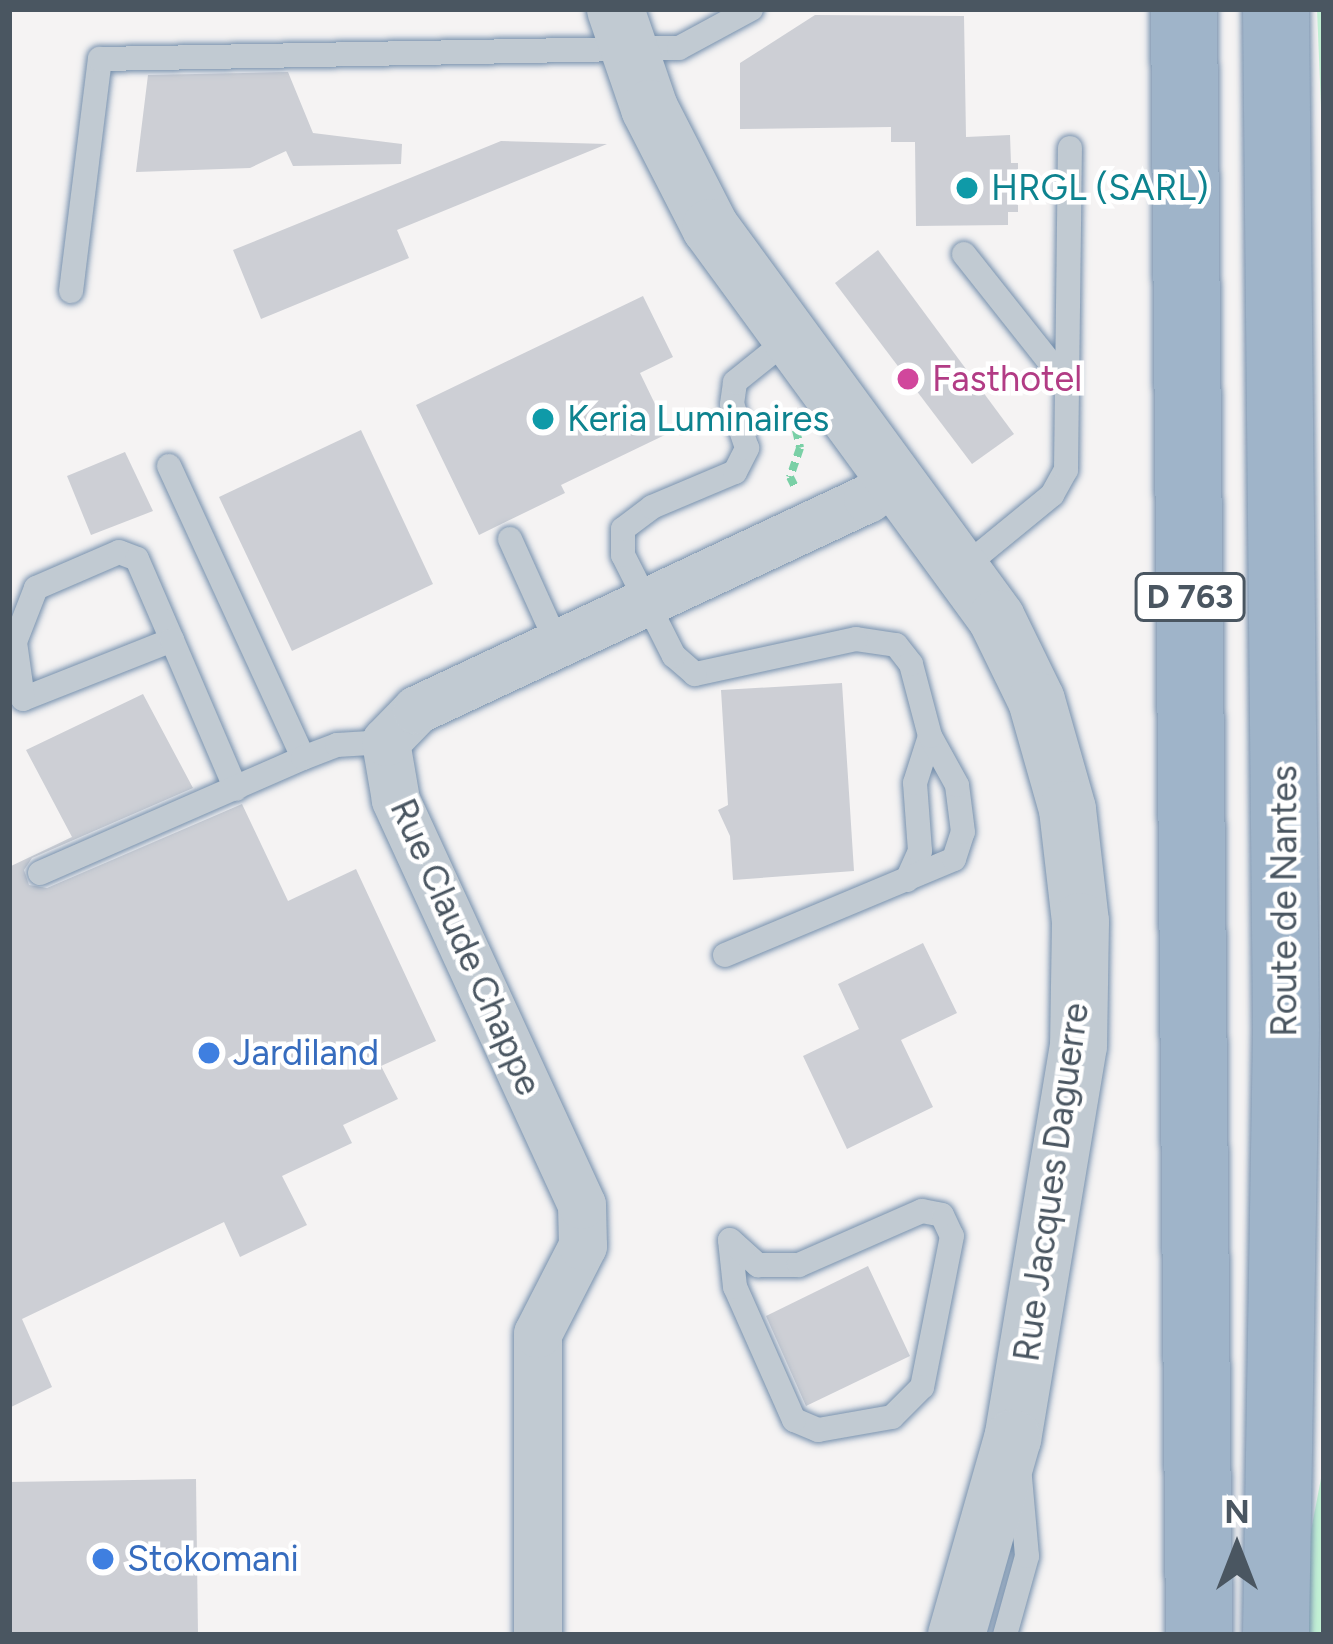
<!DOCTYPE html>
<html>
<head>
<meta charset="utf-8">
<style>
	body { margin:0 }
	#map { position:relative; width:1333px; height:1644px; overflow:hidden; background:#f5f3f3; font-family:Figtree,sans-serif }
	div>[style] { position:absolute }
	.green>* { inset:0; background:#c3f1d5 }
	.building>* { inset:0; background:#cdcfd5 }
	.path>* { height:8px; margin-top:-4px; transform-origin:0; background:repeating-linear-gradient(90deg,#7ad0a6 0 9px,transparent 0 15px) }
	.roads { filter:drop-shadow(0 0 3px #7690ad) drop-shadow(0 0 3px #7690ad) }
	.service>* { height:24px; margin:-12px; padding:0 12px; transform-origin:12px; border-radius:12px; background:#c1cad2 }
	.minor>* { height:48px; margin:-24px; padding:0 24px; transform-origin:24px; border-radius:24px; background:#c1cad2 }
	.tertiary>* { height:57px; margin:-28.5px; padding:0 28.5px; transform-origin:28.5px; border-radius:28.5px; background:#c1cad2 }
	.trunk>* { height:66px; margin:-33px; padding:0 33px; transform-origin:33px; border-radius:33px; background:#9fb4c9 }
	.dots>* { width:33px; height:33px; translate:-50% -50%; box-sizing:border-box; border:6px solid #fff; border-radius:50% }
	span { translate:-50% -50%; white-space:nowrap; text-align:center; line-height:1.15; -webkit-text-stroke:9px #fff; paint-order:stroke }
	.shield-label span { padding:3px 9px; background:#fff; border:3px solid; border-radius:9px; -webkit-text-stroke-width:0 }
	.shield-label { font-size:33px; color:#4a5661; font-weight:700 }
	.culture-label { font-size:36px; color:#0d838f }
	.left { translate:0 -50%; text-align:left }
	.hotel-label { font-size:36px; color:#b23c85 }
	.street-label { font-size:36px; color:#4a5661 }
	.shop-label { font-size:36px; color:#366cbe }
	.frame { position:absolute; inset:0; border:12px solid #4a5661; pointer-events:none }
	.north { position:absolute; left:1177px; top:1488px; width:120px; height:120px; -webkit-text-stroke:9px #fff; paint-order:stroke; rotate:0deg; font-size:33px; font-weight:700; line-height:48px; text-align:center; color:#4a5661 }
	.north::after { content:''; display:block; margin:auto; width:42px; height:54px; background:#4a5661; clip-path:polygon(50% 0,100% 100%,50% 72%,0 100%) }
</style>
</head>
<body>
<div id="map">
	<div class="green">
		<i style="clip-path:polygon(1317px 9px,1324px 9px,1324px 181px)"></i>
		<i style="clip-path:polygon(1322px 1473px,1324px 1635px,1304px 1635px,1307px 1552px)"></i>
	</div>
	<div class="building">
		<i style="clip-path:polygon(815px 15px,964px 16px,966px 137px,1010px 135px,1011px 163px,1018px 163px,1018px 212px,1008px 212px,1008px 225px,916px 226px,915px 142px,891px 142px,891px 127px,740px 129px,740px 63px)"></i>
		<i style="clip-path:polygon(288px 72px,313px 133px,402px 144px,401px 164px,293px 166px,286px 151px,250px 168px,136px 172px,148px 75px)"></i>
		<i style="clip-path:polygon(501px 141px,607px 144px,397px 230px,409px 258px,261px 319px,233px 250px)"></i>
		<i style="clip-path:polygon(878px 250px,1014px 434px,972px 464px,835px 283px)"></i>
		<i style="clip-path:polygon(643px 296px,673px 357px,640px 373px,669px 433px,561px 485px,565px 493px,479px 535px,416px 405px)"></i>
		<i style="clip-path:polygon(361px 430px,433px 584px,292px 651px,219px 497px)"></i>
		<i style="clip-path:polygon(125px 452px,153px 511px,91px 535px,67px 476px)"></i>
		<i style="clip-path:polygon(842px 683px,854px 871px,733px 880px,730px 836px,718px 810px,728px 805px,721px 690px)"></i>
		<i style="clip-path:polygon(143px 694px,193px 788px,32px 858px,24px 870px,29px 885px,47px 888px,242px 804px,288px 901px,356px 869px,436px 1041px,381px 1066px,398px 1099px,343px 1125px,352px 1143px,282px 1176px,307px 1225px,240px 1257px,224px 1222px,22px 1319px,52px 1387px,9px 1408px,9px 867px,72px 837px,26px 750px)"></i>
		<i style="clip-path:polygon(923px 943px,957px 1013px,901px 1040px,933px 1107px,847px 1149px,803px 1056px,859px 1029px,838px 984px)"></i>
		<i style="clip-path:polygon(868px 1266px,910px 1356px,806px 1406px,766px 1316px)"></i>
		<i style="clip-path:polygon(196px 1479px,198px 1635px,9px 1635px,9px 1482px)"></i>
	</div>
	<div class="path">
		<i style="left:796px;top:430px;width:18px;rotate:77deg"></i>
		<i style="left:800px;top:448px;width:31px;rotate:109deg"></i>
		<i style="left:790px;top:477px;width:13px;rotate:63deg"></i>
	</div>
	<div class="roads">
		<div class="service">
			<i style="left:964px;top:254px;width:166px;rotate:51.6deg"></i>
			<i style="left:71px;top:291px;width:234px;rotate:-82.9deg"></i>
			<i style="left:100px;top:59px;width:579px;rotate:-1.09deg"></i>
			<i style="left:679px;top:48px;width:82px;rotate:-28.4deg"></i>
			<i style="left:169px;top:466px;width:321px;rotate:65.3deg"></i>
			<i style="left:510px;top:539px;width:114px;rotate:65.7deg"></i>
			<i style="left:964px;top:567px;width:114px;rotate:-39.3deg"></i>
			<i style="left:1052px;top:495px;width:29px;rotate:-61deg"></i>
			<i style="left:1066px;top:470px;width:322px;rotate:-89.3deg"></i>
			<i style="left:172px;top:640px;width:160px;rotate:158.4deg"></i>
			<i style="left:23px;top:699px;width:58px;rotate:-98deg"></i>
			<i style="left:15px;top:642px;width:58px;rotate:-68.7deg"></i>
			<i style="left:36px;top:588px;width:90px;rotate:-23.4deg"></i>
			<i style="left:119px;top:552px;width:19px;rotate:21deg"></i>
			<i style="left:137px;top:559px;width:88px;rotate:66.6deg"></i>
			<i style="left:172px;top:640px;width:162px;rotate:66.8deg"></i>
			<i style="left:40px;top:873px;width:287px;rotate:-23.6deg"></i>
			<i style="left:303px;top:758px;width:36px;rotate:-21deg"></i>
			<i style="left:337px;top:745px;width:49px;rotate:-3.5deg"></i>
			<i style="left:907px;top:880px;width:32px;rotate:-66deg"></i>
			<i style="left:920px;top:851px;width:68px;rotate:-94.2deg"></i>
			<i style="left:915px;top:783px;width:49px;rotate:-72.3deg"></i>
			<i style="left:725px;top:955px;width:248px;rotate:-22.7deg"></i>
			<i style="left:954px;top:859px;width:28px;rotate:-72deg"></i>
			<i style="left:963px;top:832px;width:47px;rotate:-97.3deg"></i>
			<i style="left:957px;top:785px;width:56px;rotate:-118.9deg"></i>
			<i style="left:930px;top:736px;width:74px;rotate:-104.8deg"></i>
			<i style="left:911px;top:664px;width:24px;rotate:-128deg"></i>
			<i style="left:896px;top:645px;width:40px;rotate:-171.5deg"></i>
			<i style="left:856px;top:639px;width:165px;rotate:167.7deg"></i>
			<i style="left:695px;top:674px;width:28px;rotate:-139deg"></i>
			<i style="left:674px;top:656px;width:113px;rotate:-116.8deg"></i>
			<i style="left:623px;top:555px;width:26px;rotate:-90deg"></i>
			<i style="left:623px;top:529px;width:36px;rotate:-37deg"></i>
			<i style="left:652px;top:507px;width:90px;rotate:-22.9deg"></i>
			<i style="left:735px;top:472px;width:27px;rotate:-63deg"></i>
			<i style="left:747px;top:448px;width:46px;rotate:-108.8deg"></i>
			<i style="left:732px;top:404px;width:22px;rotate:-82deg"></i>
			<i style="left:735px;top:382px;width:72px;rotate:-38.8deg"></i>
			<i style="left:922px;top:1211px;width:20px;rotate:11deg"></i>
			<i style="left:942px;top:1215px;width:23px;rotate:65deg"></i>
			<i style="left:952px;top:1236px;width:154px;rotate:101.2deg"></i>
			<i style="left:922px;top:1387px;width:42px;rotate:135deg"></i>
			<i style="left:892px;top:1417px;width:75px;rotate:170deg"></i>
			<i style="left:818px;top:1430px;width:26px;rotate:-157deg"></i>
			<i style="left:794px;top:1420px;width:145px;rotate:-113.9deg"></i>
			<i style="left:735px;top:1287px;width:47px;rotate:-96.1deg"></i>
			<i style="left:730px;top:1240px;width:38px;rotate:42deg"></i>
			<i style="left:758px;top:1265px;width:41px"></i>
			<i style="left:799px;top:1265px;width:134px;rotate:-23.7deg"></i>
			<i style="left:1005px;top:1635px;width:82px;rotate:-74.4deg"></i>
			<i style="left:1027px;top:1556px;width:89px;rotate:-95.1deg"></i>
		</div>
		<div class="minor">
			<i style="left:538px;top:1635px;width:301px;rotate:-90deg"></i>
			<i style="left:538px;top:1334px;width:99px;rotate:-62.9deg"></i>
			<i style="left:583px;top:1246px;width:41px;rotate:-91.4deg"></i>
			<i style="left:582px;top:1205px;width:446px;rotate:-114.7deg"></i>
			<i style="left:396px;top:800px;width:59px;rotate:-99.8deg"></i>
			<i style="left:386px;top:742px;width:45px;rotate:-45.9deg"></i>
			<i style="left:417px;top:710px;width:498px;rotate:-25.1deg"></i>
			<i style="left:868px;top:499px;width:33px;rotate:-38deg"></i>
		</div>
		<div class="tertiary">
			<i style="left:615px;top:9px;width:105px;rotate:71deg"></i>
			<i style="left:649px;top:108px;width:134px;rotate:62.9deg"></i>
			<i style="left:710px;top:227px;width:484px;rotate:53.8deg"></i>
			<i style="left:996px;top:618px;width:91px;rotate:64deg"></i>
			<i style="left:1036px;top:700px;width:113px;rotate:74.1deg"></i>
			<i style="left:1067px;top:809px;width:113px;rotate:83.4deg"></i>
			<i style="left:1080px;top:921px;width:124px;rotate:90.9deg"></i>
			<i style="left:1078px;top:1045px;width:399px;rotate:99.5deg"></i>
			<i style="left:1012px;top:1438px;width:205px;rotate:105.9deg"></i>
		</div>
		<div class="trunk">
			<i style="left:1184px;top:9px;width:1626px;rotate:89.47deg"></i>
			<i style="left:1276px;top:9px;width:1021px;rotate:89.44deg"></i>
			<i style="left:1286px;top:1030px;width:605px;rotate:90.95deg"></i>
		</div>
	</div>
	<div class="dots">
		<i style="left:967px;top:188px;background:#0f9aa8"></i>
		<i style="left:908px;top:379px;background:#d1479c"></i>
		<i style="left:543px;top:419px;background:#0f9aa8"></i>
		<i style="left:209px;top:1053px;background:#3f7fe0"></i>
		<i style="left:103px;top:1559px;background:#3f7fe0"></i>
	</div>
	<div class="shield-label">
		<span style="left:1190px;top:597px">D 763</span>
	</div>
	<div class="culture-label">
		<span class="left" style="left:991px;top:188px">HRGL (SARL)</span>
		<span class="left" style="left:567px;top:419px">Keria Luminaires</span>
	</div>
	<div class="hotel-label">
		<span class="left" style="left:932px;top:379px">Fasthotel</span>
	</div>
	<div class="street-label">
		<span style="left:1284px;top:901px;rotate:-90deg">Route de Nantes</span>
		<span style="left:466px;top:947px;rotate:66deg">Rue Claude Chappe</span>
		<span style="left:1051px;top:1182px;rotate:-82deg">Rue Jacques Daguerre</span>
	</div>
	<div class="shop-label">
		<span class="left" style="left:233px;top:1053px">Jardiland</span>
		<span class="left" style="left:127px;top:1559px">Stokomani</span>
	</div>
	<div class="frame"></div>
	<div class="north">N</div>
</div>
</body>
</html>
